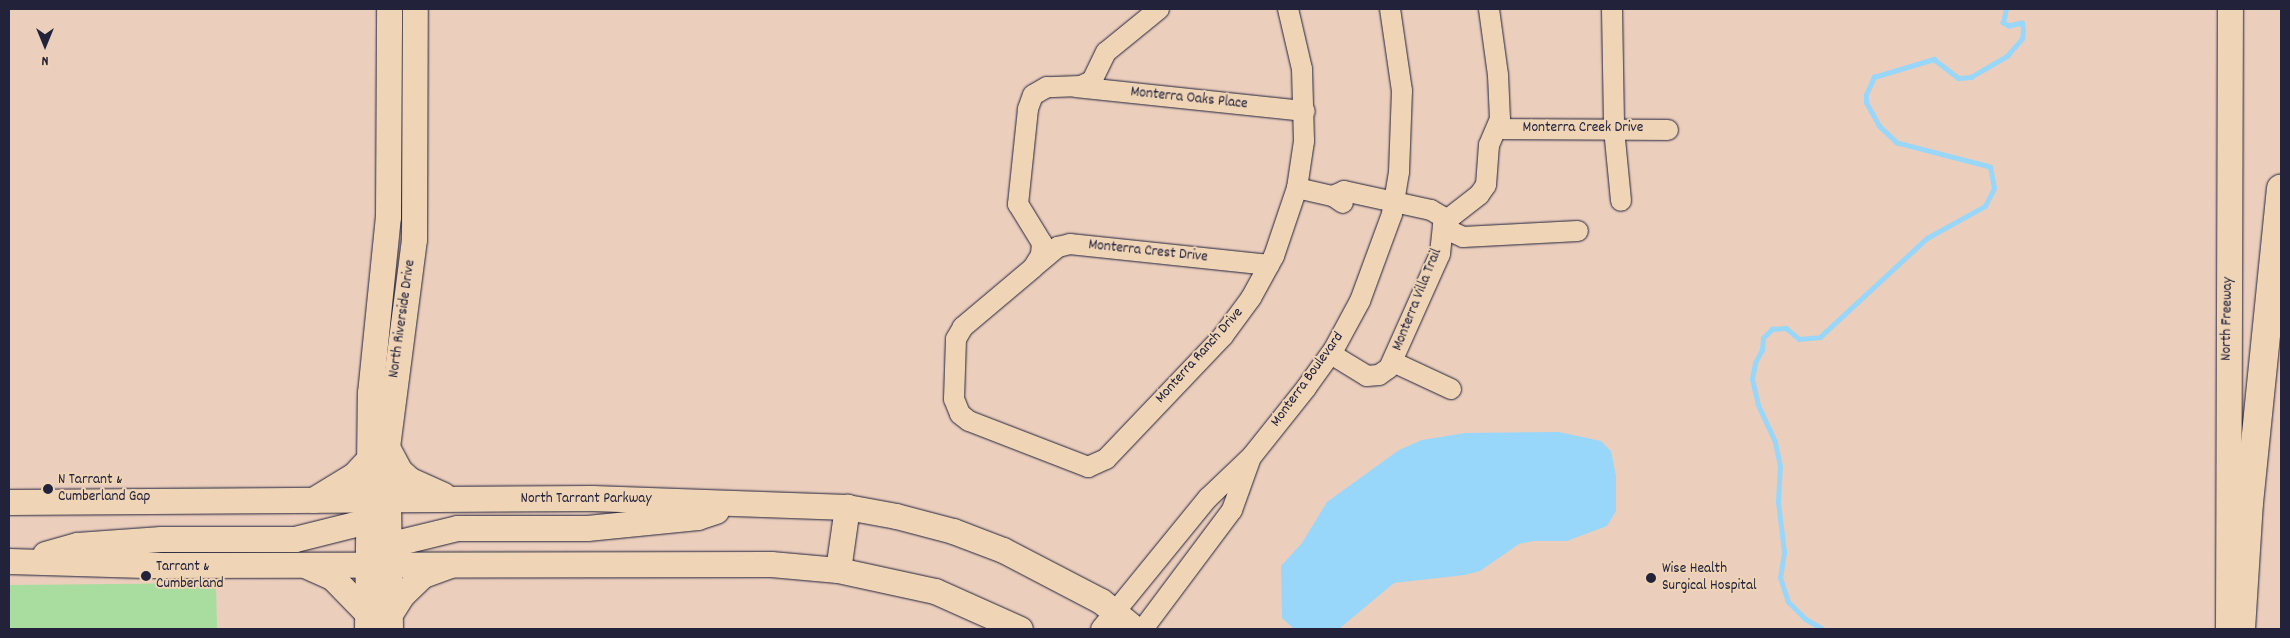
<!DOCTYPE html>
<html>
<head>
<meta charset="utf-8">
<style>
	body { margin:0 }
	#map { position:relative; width:2290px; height:638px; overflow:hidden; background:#eccebd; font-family:Dekko,sans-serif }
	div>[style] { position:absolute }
	.green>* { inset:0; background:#a9dd9f }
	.water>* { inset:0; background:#99d7fa }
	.stream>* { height:4.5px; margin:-2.25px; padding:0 2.25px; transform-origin:2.25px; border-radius:2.25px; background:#99d7fa }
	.roads { filter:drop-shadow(0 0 1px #22223b) drop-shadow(0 0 1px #22223b) }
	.minor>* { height:20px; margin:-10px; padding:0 10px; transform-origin:10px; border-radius:10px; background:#efd4b6 }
	.major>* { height:25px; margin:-12.5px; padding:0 12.5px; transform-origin:12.5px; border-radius:12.5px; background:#efd4b6 }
	.highway>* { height:28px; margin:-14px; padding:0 14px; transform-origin:14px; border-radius:14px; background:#efd4b6 }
	.dots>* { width:14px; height:14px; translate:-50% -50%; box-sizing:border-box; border:2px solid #efd4b6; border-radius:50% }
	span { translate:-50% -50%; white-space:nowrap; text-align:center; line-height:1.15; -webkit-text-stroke:4px #efd4b6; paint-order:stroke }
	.street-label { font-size:15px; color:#22223b }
	.poi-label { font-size:15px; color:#22223b }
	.left { translate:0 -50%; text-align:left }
	.frame { position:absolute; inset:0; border:10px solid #22223b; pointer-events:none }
	.north { position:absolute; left:20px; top:20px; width:50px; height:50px; -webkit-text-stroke:4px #efd4b6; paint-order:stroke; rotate:180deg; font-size:14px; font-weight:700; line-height:20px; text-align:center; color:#22223b }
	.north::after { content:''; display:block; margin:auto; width:18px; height:22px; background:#22223b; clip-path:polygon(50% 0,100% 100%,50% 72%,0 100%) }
</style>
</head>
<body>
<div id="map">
	<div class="green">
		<i style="clip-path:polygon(216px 583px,217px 629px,9px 629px,9px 585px)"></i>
	</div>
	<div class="water">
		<i style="clip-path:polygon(1559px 432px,1601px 441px,1611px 451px,1616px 476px,1616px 511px,1607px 526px,1567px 541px,1534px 541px,1519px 544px,1480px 571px,1465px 575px,1394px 583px,1339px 629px,1294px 629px,1282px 618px,1281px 566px,1302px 543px,1327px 502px,1399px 450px,1422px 440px,1465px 433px)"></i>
	</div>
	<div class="stream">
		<i style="left:1822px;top:629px;width:20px;rotate:-150deg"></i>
		<i style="left:1805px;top:619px;width:24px;rotate:-135deg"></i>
		<i style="left:1788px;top:602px;width:25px;rotate:-108deg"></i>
		<i style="left:1780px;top:578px;width:26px;rotate:-81deg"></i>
		<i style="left:1784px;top:552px;width:50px;rotate:-96.8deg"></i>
		<i style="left:1778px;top:502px;width:36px;rotate:-87deg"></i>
		<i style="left:1780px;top:466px;width:25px;rotate:-102deg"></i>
		<i style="left:1775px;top:442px;width:41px;rotate:-114.7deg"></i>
		<i style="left:1758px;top:405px;width:27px;rotate:-103deg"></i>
		<i style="left:1752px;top:379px;width:16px;rotate:-79deg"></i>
		<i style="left:1755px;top:363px;width:15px;rotate:-62deg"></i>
		<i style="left:1762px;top:350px;width:12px;rotate:-85deg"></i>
		<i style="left:1763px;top:338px;width:13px;rotate:-45deg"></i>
		<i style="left:1772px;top:329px;width:14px;rotate:-4deg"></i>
		<i style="left:1786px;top:328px;width:17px;rotate:40deg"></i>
		<i style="left:1799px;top:339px;width:21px;rotate:-5deg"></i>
		<i style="left:1820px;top:337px;width:146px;rotate:-42.8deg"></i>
		<i style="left:1927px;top:238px;width:66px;rotate:-28.9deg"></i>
		<i style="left:1985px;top:206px;width:20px;rotate:-63deg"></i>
		<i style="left:1994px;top:188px;width:21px;rotate:-101deg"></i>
		<i style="left:1990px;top:167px;width:96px;rotate:-165.5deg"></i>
		<i style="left:1897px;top:143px;width:25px;rotate:-137deg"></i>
		<i style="left:1879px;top:126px;width:26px;rotate:-119deg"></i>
		<i style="left:1866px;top:103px;width:8px;rotate:-90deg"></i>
		<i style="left:1866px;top:95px;width:20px;rotate:-66deg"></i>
		<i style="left:1874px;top:77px;width:63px;rotate:-16.7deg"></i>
		<i style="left:1934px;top:59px;width:31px;rotate:38deg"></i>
		<i style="left:1958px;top:78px;width:13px;rotate:-4deg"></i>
		<i style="left:1971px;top:77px;width:42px;rotate:-30.3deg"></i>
		<i style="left:2007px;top:56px;width:23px;rotate:-49deg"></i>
		<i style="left:2022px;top:39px;width:9px;rotate:-84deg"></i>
		<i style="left:2023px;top:30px;width:7px;rotate:-98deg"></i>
		<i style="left:2022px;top:23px;width:13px;rotate:167deg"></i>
		<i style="left:2009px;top:26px;width:7px;rotate:-153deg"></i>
		<i style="left:2003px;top:23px;width:14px;rotate:-78deg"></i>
	</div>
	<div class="roads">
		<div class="minor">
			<i style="left:1159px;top:9px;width:68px;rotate:140.9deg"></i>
			<i style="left:1106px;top:52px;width:32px;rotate:116deg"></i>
			<i style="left:1092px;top:81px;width:12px;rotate:156deg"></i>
			<i style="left:1081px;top:86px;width:34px;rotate:178deg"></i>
			<i style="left:1047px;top:87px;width:16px;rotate:150deg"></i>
			<i style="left:1033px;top:95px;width:15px;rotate:110deg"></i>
			<i style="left:1028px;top:109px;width:96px;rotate:96deg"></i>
			<i style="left:1018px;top:204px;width:46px;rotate:58.4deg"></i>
			<i style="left:1042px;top:243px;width:12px;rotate:95deg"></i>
			<i style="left:1041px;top:255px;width:15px;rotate:122deg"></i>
			<i style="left:1033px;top:268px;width:92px;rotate:139.9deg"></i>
			<i style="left:963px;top:327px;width:14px;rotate:120deg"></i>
			<i style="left:956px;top:339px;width:60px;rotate:91.9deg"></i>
			<i style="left:954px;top:399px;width:16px;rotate:68deg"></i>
			<i style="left:960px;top:414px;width:11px;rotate:38deg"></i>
			<i style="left:969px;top:421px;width:128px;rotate:21.1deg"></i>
			<i style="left:1088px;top:467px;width:20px;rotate:-24deg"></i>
			<i style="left:1106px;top:459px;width:170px;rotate:-46.4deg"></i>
			<i style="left:1223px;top:336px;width:47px;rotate:-53.6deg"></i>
			<i style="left:1251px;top:298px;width:48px;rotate:-61.3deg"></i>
			<i style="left:1274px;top:256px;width:72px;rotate:-71.3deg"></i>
			<i style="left:1297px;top:188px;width:48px;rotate:-81.5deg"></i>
			<i style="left:1304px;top:141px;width:72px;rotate:-91.6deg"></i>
			<i style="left:1302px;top:69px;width:62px;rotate:-103.1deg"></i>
			<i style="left:1612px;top:9px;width:120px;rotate:89deg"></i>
			<i style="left:1614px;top:129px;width:72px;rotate:84.4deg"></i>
			<i style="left:1076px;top:87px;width:230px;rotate:6deg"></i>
			<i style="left:1498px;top:129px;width:170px;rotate:0.3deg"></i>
			<i style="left:1297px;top:188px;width:37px;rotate:13deg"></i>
			<i style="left:1333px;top:196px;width:12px;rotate:35deg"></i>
			<i style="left:1333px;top:196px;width:12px;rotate:-24deg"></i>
			<i style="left:1344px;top:191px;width:89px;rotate:12.3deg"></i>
			<i style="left:1431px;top:210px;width:12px;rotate:31deg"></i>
			<i style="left:1441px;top:216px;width:19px;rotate:55deg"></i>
			<i style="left:1452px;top:232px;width:12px;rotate:24deg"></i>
			<i style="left:1463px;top:237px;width:115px;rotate:-3deg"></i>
			<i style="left:1035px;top:266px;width:30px;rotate:-40deg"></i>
			<i style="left:1058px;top:247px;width:12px;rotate:-14deg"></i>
			<i style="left:1070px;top:244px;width:200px;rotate:6deg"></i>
			<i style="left:1331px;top:354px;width:42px;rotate:31.4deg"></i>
			<i style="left:1367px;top:376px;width:12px;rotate:-5deg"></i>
			<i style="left:1379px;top:375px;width:12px;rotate:-35deg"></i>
			<i style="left:1389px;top:368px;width:125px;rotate:-65.9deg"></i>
			<i style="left:1440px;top:254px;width:31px;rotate:-84deg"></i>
			<i style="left:1443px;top:223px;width:46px;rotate:-37.9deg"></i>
			<i style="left:1479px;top:195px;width:12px;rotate:-55deg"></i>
			<i style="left:1486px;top:185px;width:40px;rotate:-85.7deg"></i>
			<i style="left:1489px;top:145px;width:28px;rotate:-67deg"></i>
			<i style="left:1500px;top:119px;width:44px;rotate:-92.6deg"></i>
			<i style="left:1498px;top:75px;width:67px;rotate:-97.8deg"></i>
			<i style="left:1393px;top:362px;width:64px;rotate:25deg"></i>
			<i style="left:1101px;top:629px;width:169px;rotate:-50.8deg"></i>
			<i style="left:1208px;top:498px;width:61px;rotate:-43.7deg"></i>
			<i style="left:1252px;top:456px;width:87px;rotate:-51.5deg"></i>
			<i style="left:1306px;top:388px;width:48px;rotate:-54.3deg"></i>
			<i style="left:1334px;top:349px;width:55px;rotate:-61.6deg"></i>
			<i style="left:1360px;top:301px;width:93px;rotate:-69.8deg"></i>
			<i style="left:1392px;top:214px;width:43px;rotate:-80.5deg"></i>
			<i style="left:1399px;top:172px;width:81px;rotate:-87.9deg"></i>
			<i style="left:1402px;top:91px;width:83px;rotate:-98.3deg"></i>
			<i style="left:1143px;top:629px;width:149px;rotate:-53.2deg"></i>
			<i style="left:1232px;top:510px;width:53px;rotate:-70.2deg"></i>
		</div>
		<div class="major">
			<i style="left:387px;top:447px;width:27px;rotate:62deg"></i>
			<i style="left:400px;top:471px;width:13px;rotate:42deg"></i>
			<i style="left:410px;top:480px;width:36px;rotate:24deg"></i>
			<i style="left:313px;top:500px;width:48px;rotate:-31.4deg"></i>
			<i style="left:354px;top:475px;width:21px;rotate:-47deg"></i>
			<i style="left:9px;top:502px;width:583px;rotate:-0.39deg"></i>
			<i style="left:592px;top:498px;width:255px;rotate:2deg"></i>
			<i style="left:847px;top:507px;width:50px;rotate:10.4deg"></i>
			<i style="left:896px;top:516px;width:59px;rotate:14.7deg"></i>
			<i style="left:953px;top:531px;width:53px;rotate:20.8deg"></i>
			<i style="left:1003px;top:550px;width:110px;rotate:27.5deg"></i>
			<i style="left:1101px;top:601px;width:44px;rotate:39.5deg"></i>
			<i style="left:375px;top:548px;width:84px;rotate:-13.7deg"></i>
			<i style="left:457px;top:528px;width:130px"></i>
			<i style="left:587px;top:528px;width:111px;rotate:-5.7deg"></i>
			<i style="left:697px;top:517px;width:20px;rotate:-18deg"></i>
			<i style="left:45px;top:554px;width:33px;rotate:-16deg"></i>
			<i style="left:77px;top:545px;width:84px;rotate:-4.1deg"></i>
			<i style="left:161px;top:539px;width:134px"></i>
			<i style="left:295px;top:539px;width:91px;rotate:-14deg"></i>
			<i style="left:9px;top:561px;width:135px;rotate:1.7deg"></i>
			<i style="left:144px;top:565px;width:627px;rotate:-0.09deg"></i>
			<i style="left:771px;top:564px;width:67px;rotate:5.1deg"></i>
			<i style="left:838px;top:570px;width:99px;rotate:12.2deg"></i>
			<i style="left:935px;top:591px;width:93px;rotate:24.1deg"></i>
			<i style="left:307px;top:566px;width:27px;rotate:24deg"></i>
			<i style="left:332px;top:577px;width:50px;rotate:45.8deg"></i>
			<i style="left:838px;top:570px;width:64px;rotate:-81.9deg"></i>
			<i style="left:390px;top:614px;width:22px;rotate:-58deg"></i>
			<i style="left:402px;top:595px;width:29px;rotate:-44deg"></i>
			<i style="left:423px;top:575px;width:27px;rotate:-20deg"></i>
			<i style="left:367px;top:629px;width:236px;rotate:-89.3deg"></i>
			<i style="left:370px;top:393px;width:177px;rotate:-84.2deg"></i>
			<i style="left:388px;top:217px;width:208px;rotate:-89.7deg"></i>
			<i style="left:390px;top:629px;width:182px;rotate:-90.9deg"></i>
			<i style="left:387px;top:447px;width:210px;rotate:-82.6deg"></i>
			<i style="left:414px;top:239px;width:230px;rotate:-89.8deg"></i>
			<i style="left:2228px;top:629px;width:620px;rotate:-89.82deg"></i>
		</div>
		<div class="highway">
			<i style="left:2241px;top:629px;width:126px;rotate:-86.4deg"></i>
			<i style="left:2249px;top:503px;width:316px;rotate:-84.2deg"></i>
		</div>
	</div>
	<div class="dots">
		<i style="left:48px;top:489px;background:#22223b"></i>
		<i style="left:146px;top:576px;background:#22223b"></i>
		<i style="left:1651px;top:578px;background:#22223b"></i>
	</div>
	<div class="street-label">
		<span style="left:1189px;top:99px;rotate:6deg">Monterra Oaks Place</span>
		<span style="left:1583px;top:129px">Monterra Creek Drive</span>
		<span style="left:1148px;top:252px;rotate:6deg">Monterra Crest Drive</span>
		<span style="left:1418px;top:300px;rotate:-68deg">Monterra Villa Trail</span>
		<span style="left:403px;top:319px;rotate:-82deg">North Riverside Drive</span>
		<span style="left:2228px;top:319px;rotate:-89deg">North Freeway</span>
		<span style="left:1200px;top:356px;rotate:-48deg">Monterra Ranch Drive</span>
		<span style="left:1308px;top:380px;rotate:-54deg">Monterra Boulevard</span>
		<span style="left:586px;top:500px">North Tarrant Parkway</span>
	</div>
	<div class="poi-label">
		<span class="left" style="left:58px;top:489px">N Tarrant &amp;<br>Cumberland Gap</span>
		<span class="left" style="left:156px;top:576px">Tarrant &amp;<br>Cumberland</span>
		<span class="left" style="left:1662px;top:578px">Wise Health<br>Surgical Hospital</span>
	</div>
	<div class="frame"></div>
	<div class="north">N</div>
</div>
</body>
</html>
